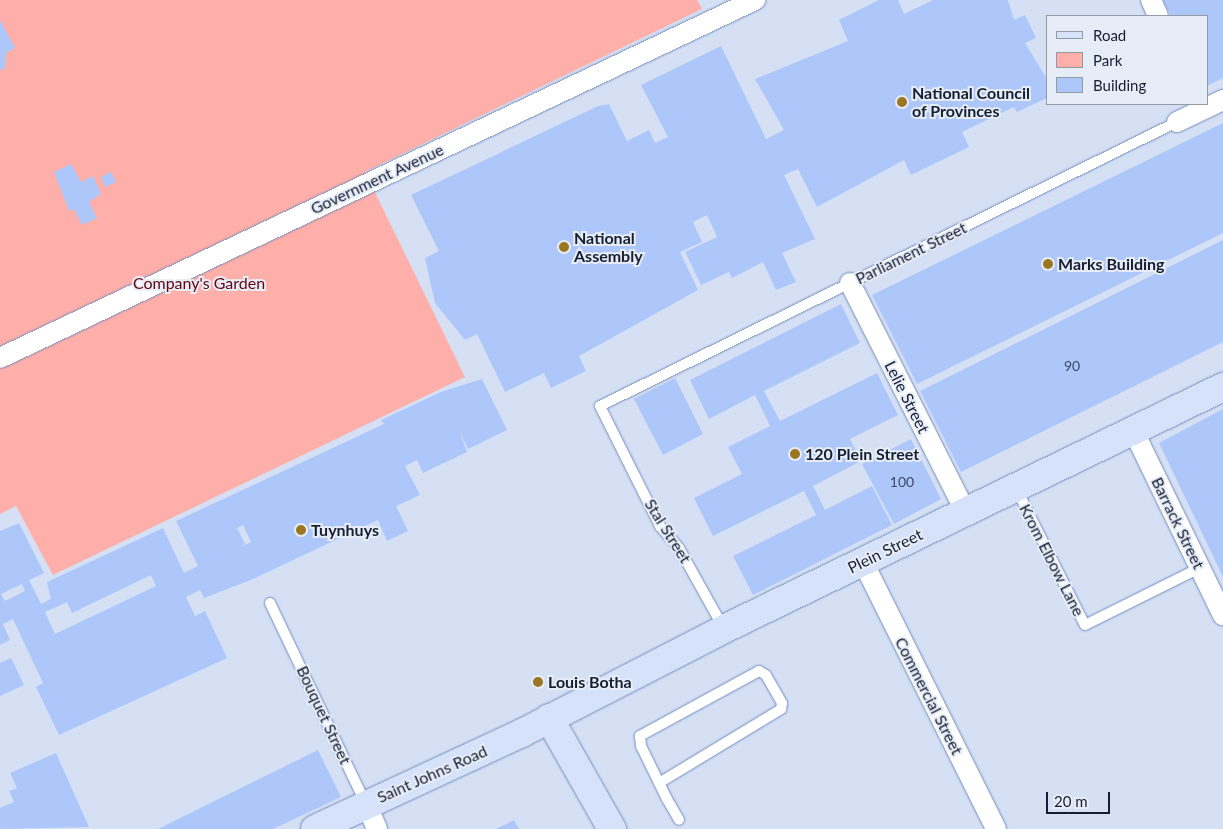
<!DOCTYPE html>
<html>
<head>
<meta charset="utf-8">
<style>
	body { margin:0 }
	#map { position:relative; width:1223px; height:829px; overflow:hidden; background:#d5e0f5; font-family:Lato,sans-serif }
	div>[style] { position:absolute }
	.green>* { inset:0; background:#ffafa9 }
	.building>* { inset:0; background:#aec7fb }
	.roads { filter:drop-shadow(0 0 1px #768ebe) drop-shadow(0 0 1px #768ebe) }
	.lane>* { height:10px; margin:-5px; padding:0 5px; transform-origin:5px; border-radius:5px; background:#fff }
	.street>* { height:20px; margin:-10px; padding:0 10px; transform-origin:10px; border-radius:10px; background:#fff }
	.secondary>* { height:28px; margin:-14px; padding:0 14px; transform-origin:14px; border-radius:14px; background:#d6e1fa }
	.dots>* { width:14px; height:14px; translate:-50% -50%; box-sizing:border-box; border:2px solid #e7edf7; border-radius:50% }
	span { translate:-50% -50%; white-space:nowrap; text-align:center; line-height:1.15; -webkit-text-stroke:4px #e7edf7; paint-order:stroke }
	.number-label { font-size:14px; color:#3c4964 }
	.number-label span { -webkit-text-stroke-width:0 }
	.poi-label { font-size:16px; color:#161f32; font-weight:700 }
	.left { translate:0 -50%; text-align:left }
	.street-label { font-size:16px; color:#161f32 }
	.park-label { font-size:16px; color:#64040e }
	.legend { position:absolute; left:1046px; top:15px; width:162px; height:90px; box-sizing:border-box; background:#e7edf7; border:1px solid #939ba8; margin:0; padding:6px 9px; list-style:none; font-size:15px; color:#161f32 }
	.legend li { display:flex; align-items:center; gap:10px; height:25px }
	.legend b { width:25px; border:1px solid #939ba8 }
	.scale { position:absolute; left:1046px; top:792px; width:64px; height:22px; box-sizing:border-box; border:2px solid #161f32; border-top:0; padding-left:6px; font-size:15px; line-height:18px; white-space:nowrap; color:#161f32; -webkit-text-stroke:4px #e7edf7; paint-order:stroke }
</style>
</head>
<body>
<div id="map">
	<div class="green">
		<i style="clip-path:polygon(0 0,697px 0,702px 9px,365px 172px,465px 377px,53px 575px,16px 506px,0 514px)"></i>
	</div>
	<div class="building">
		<i style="clip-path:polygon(879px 0,898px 0,904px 14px,933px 0,1008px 0,1014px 20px,1025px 15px,1036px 38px,1025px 43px,1047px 79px,1047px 98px,1017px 112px,1014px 107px,962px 132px,969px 147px,911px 175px,904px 160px,817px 207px,798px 169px,784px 175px,815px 239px,782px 253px,796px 282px,776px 290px,763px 262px,732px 278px,729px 272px,701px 285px,685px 252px,717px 237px,707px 215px,693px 222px,702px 242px,680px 252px,698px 290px,579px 356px,586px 371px,551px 388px,544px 373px,505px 392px,477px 334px,465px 340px,435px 303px,425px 258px,439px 251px,411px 195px,598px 106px,609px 104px,627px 141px,649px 130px,655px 143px,668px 137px,641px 85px,721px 46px,766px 139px,784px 130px,755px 79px,848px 41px,839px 20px)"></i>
		<i style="clip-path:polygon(1163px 0,1223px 0,1223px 78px,1207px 86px,1207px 16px,1171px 16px)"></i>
		<i style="clip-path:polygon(0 20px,15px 48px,6px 53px,5px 68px,0 70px)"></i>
		<i style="clip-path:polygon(1223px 123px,1223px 233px,917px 384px,872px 295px)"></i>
		<i style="clip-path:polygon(71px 164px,81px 182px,93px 176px,101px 194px,89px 202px,97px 218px,82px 225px,74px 209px,69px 211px,54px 172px)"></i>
		<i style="clip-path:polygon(111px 172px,116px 182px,105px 187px,101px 177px)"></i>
		<i style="clip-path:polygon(1223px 240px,1223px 342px,961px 472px,920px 391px)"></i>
		<i style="clip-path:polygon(841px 304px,860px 343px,764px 391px,780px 421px,877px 373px,898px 415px,850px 439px,861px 461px,813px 486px,825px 510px,872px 486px,892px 525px,753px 595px,733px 556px,816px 515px,804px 491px,713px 536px,694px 498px,742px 474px,728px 447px,770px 426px,755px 395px,709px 419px,690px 380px)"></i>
		<i style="clip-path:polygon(675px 378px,703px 434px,663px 455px,634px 399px)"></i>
		<i style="clip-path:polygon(evenodd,482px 379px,507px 430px,468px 449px,459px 430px,467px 452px,423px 473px,417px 460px,405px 466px,420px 495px,396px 506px,408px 531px,387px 541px,378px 520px,253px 579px,204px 598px,200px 590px,186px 597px,195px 616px,205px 611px,227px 658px,59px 735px,36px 687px,43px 683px,13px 619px,3px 624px,10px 640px,0 645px,0 531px,19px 523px,44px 573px,29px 580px,41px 604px,51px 599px,47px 582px,163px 528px,184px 573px,198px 566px,176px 521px,384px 424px,381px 420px,441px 392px,482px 379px,243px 525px,251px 542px,241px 547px,245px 544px,237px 528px,243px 525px,482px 379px,151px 575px,156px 586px,55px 634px,45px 612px,67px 602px,72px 613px,151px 575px,482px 379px,22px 584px,25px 591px,5px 601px,1px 594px,22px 584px)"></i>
		<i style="clip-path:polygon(1223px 409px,1223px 577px,1159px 443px)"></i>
		<i style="clip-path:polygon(911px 439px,941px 499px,894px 524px,862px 464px)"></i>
		<i style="clip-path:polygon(11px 658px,24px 685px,0 696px,0 663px)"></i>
		<i style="clip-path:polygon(318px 750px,341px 797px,273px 829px,158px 829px)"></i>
		<i style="clip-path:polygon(56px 753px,89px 827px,0 829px,0 808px,14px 802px,9px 791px,17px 788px,10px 773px)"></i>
		<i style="clip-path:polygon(514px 820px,519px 829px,496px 829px)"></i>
	</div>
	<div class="roads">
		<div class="lane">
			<i style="left:1016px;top:488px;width:153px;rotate:63.3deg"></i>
			<i style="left:1085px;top:625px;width:128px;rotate:-26.4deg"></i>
			<i style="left:270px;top:603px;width:223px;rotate:64.5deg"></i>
			<i style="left:723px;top:627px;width:90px;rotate:-119.1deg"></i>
			<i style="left:679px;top:548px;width:29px;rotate:-131deg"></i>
			<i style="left:660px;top:526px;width:134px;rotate:-116.6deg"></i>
			<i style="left:600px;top:406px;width:643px;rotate:-26.21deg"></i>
			<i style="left:659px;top:783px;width:143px;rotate:-31.2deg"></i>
			<i style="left:781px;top:709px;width:6px;rotate:-81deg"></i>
			<i style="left:782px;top:703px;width:32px;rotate:-120deg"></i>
			<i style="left:766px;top:675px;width:8px;rotate:-150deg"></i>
			<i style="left:759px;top:671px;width:136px;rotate:151.4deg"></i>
			<i style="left:640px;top:736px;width:10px;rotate:84deg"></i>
			<i style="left:641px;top:746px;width:59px;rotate:63.9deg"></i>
			<i style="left:667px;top:799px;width:24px;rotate:60deg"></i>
		</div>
		<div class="street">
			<i style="left:1151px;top:0;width:17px;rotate:66deg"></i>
			<i style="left:1177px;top:122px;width:51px;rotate:-25.6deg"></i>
			<i style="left:850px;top:283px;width:255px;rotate:63.2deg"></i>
			<i style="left:0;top:358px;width:836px;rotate:-25.37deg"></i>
			<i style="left:1133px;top:430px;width:206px;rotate:64.1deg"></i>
			<i style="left:863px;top:562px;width:298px;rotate:63.5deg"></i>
			<i style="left:366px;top:804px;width:27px;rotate:66deg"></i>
		</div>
		<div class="secondary">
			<i style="left:549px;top:718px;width:128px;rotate:60.4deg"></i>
			<i style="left:315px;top:829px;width:228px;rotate:-24.9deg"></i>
			<i style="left:522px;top:733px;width:227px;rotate:-27.2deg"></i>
			<i style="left:724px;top:629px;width:555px;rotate:-25.87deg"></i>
		</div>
	</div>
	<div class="dots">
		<i style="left:902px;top:102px;background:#9b7722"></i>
		<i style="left:564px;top:247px;background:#9b7722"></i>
		<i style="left:1048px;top:264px;background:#9b7722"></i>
		<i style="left:795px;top:454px;background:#9b7722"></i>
		<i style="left:301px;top:530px;background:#9b7722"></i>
		<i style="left:538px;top:682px;background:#9b7722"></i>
	</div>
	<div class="number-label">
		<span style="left:1072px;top:366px">90</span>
		<span style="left:902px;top:482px">100</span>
	</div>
	<div class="poi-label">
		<span class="left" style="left:912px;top:102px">National Council<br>of Provinces</span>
		<span class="left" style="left:574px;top:247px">National<br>Assembly</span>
		<span class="left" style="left:1058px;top:264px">Marks Building</span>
		<span class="left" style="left:805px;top:454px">120 Plein Street</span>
		<span class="left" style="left:311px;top:530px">Tuynhuys</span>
		<span class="left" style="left:548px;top:682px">Louis Botha</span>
	</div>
	<div class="street-label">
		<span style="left:377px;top:179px;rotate:-25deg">Government Avenue</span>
		<span style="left:911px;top:253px;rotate:-26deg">Parliament Street</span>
		<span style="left:907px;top:397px;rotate:63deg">Lelie Street</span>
		<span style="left:1178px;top:523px;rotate:64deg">Barrack Street</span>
		<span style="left:668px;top:531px;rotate:58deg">Stal Street</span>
		<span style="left:885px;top:551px;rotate:-26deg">Plein Street</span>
		<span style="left:1052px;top:560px;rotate:63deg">Krom Elbow Lane</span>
		<span style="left:929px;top:696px;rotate:63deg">Commercial Street</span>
		<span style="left:324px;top:715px;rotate:65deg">Bouquet Street</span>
		<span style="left:432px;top:774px;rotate:-24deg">Saint Johns Road</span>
	</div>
	<div class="park-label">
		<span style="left:199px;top:283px">Company's Garden</span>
	</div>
	<ul class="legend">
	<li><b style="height:6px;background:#d6e1fa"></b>Road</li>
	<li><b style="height:14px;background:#ffafa9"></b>Park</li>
	<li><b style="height:14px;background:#aec7fb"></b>Building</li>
	</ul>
	<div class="scale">20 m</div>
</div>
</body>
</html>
